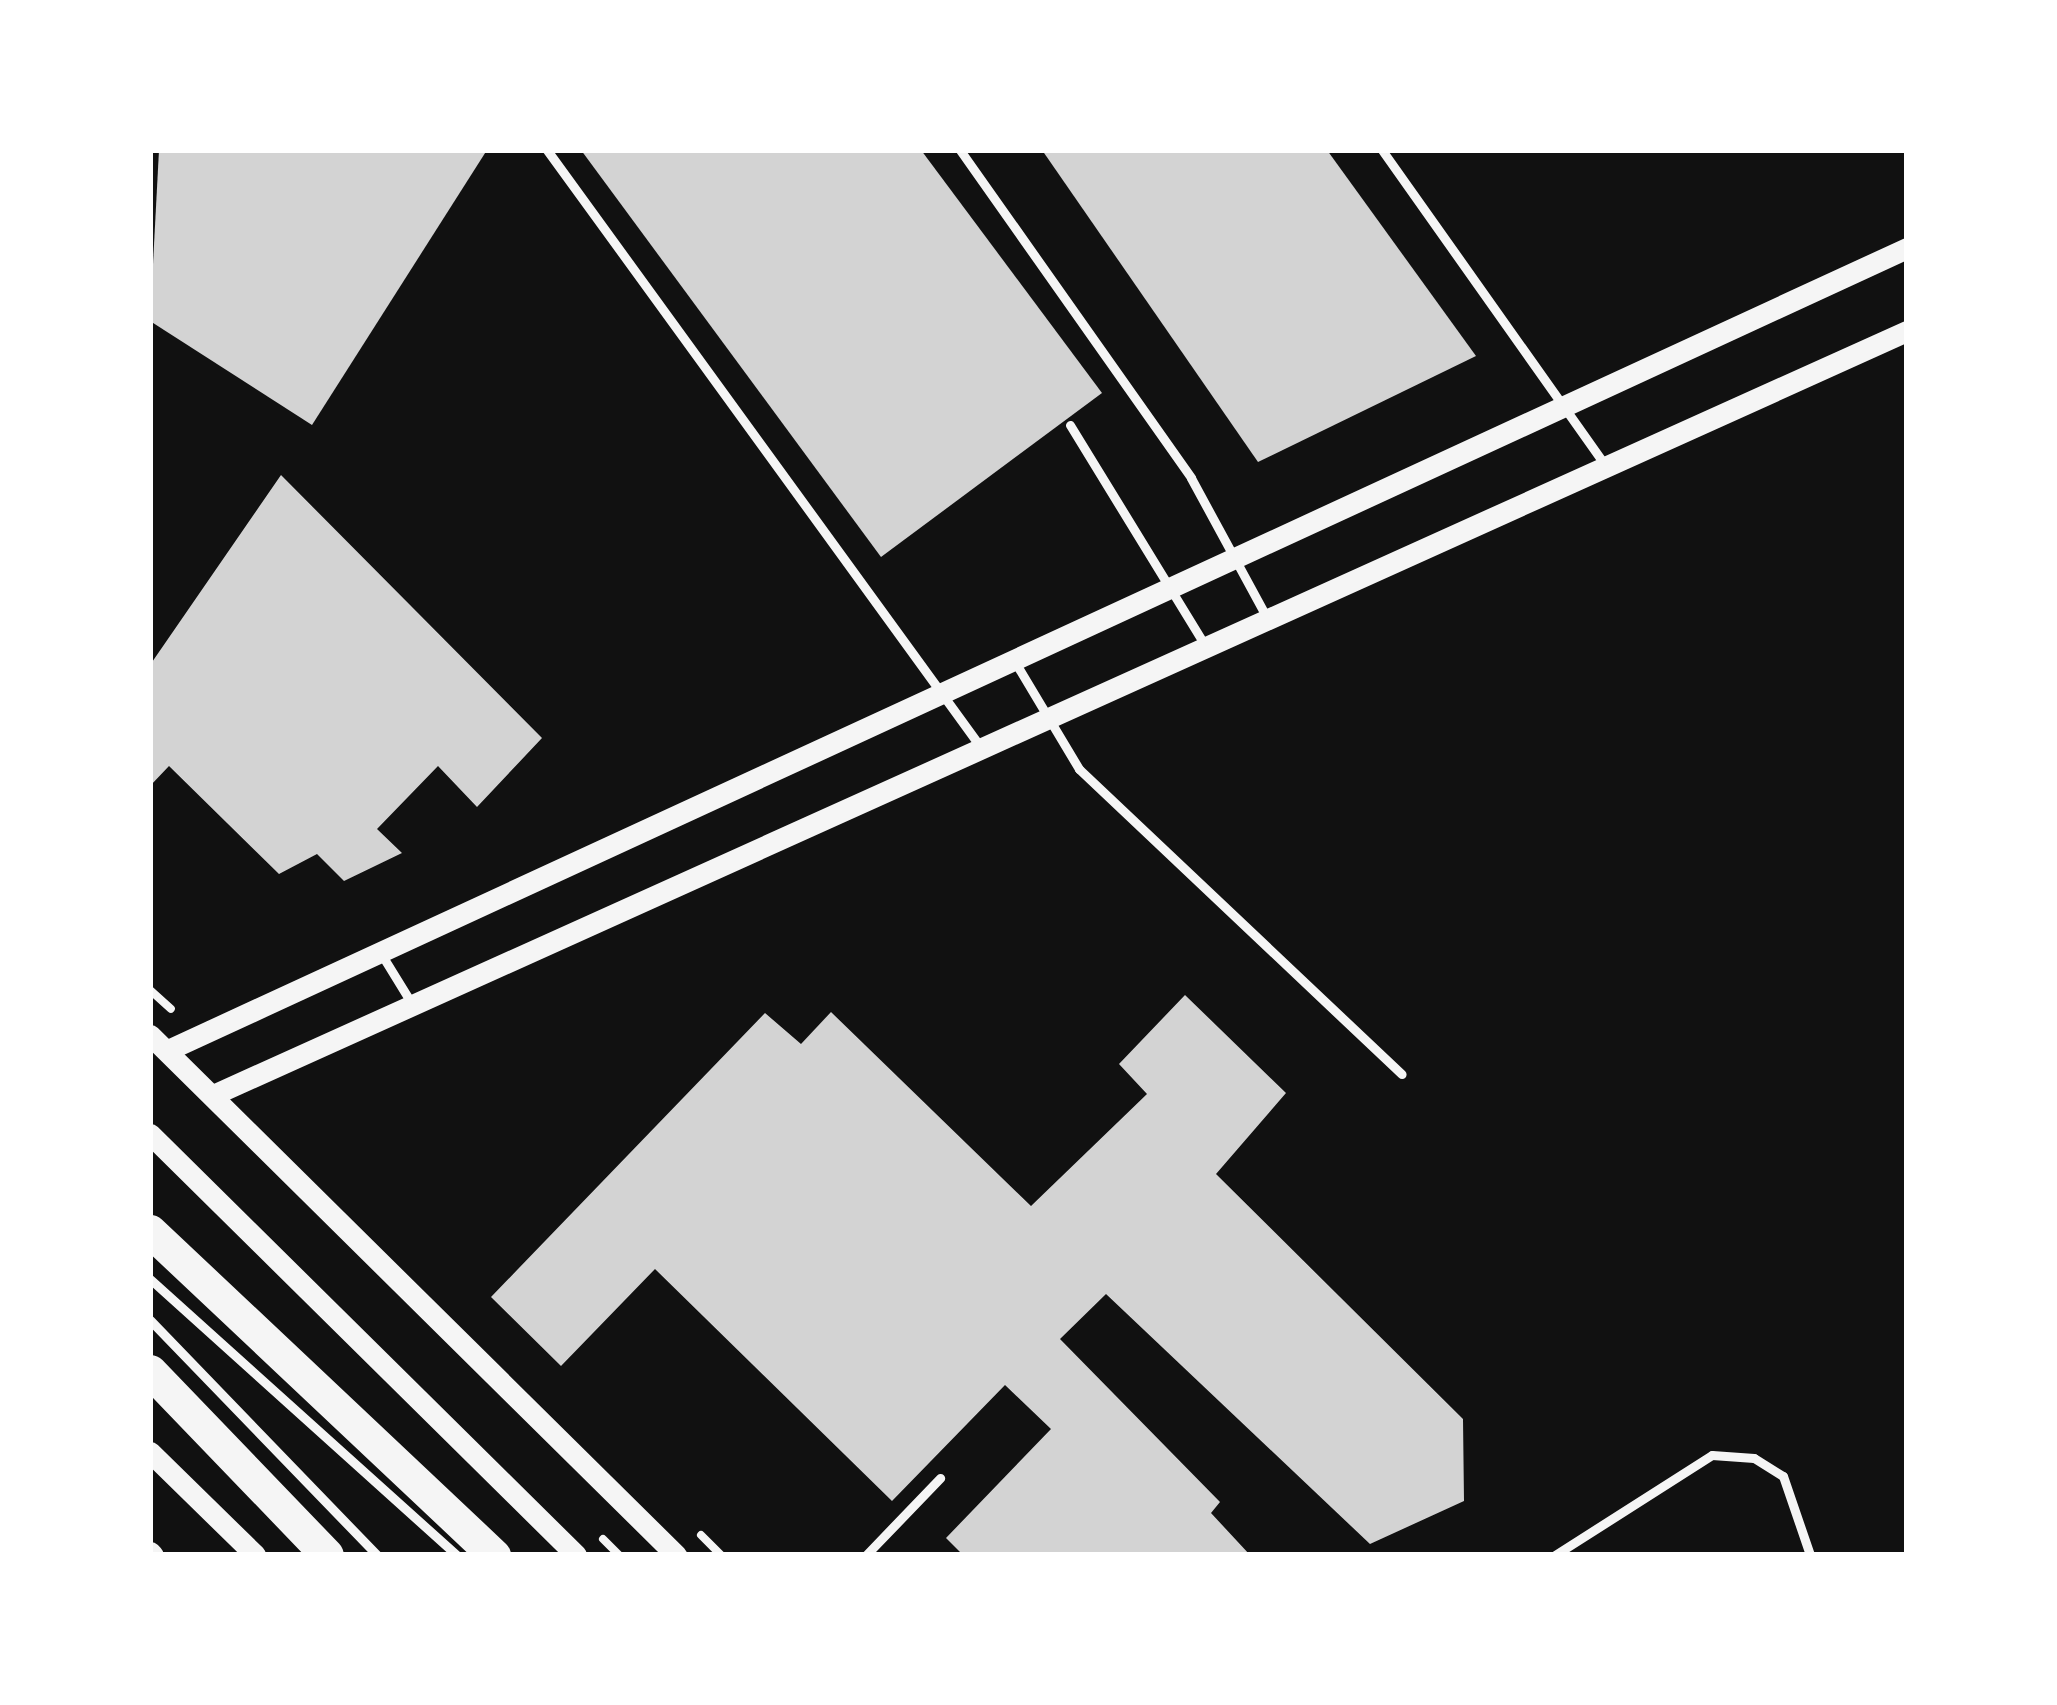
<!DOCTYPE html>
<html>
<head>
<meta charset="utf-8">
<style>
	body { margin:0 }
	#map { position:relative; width:2057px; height:1705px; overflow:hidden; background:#111; font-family:"Varela Round",sans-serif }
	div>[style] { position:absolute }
	.building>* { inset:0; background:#d3d3d3 }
	.path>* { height:8px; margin:-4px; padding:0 4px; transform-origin:4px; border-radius:4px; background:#f5f5f5 }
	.service>* { height:9px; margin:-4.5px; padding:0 4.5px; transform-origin:4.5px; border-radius:4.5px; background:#f5f5f5 }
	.tertiary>* { height:21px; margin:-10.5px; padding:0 10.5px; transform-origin:10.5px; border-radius:10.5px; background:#f5f5f5 }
	.trunk>* { height:33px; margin:-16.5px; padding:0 16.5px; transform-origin:16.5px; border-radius:16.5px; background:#f5f5f5 }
	span { translate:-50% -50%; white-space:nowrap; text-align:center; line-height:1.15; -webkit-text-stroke:10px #fff; paint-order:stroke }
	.frame { position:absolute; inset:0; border:153px solid #fff; pointer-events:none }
</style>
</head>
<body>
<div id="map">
	<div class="building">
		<i style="clip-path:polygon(159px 150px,487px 150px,312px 425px,150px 321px)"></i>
		<i style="clip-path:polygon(581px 150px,921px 150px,1102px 393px,881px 557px)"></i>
		<i style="clip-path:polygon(1042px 150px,1327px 150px,1476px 356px,1258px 462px)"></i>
		<i style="clip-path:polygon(281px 475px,542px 738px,477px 807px,438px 766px,377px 829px,402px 853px,344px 881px,317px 854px,279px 874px,169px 766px,150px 786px,150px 665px)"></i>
		<i style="clip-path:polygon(1185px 995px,1286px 1093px,1216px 1174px,1463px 1419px,1464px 1501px,1370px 1544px,1106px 1294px,1060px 1339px,1220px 1502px,1211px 1513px,1250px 1555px,963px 1555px,946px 1538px,1051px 1429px,1005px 1385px,892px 1501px,655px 1269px,561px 1366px,491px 1297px,765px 1013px,801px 1044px,831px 1012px,1031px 1206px,1147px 1094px,1119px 1064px)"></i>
	</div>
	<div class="path">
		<i style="left:150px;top:990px;width:28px;rotate:42deg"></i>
		<i style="left:701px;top:1535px;width:28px;rotate:45deg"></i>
		<i style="left:603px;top:1539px;width:23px;rotate:45deg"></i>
	</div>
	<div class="service">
		<i style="left:547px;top:150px;width:740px;rotate:54.01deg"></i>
		<i style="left:960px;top:150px;width:401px;rotate:54.8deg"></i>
		<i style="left:1191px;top:478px;width:157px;rotate:61.5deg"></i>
		<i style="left:1382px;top:150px;width:387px;rotate:54.7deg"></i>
		<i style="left:1070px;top:425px;width:258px;rotate:58.5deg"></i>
		<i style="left:1015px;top:662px;width:125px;rotate:59.1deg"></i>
		<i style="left:1079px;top:769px;width:444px;rotate:43.4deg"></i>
		<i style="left:380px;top:952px;width:61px;rotate:58.4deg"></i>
		<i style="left:150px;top:1279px;width:412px;rotate:42deg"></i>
		<i style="left:150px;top:1320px;width:327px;rotate:46deg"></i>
		<i style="left:866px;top:1555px;width:107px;rotate:-46.1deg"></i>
		<i style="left:1555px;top:1555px;width:186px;rotate:-32.5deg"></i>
		<i style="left:1712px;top:1455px;width:42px;rotate:4.1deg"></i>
		<i style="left:1754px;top:1458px;width:34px;rotate:32deg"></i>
		<i style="left:1783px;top:1476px;width:83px;rotate:71.1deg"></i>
	</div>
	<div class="tertiary">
		<i style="left:150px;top:1035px;width:740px;rotate:44.67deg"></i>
		<i style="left:168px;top:1050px;width:1915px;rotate:-24.76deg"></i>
		<i style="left:213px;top:1095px;width:1858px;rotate:-24.28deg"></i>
		<i style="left:150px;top:1134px;width:599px;rotate:44.66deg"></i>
		<i style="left:150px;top:1452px;width:147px;rotate:44.4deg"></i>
		<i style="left:150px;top:1552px;width:4px;rotate:45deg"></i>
	</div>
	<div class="trunk">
		<i style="left:150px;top:1231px;width:473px;rotate:43.3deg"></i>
		<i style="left:150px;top:1371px;width:255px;rotate:46.1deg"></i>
	</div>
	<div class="frame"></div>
</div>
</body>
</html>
